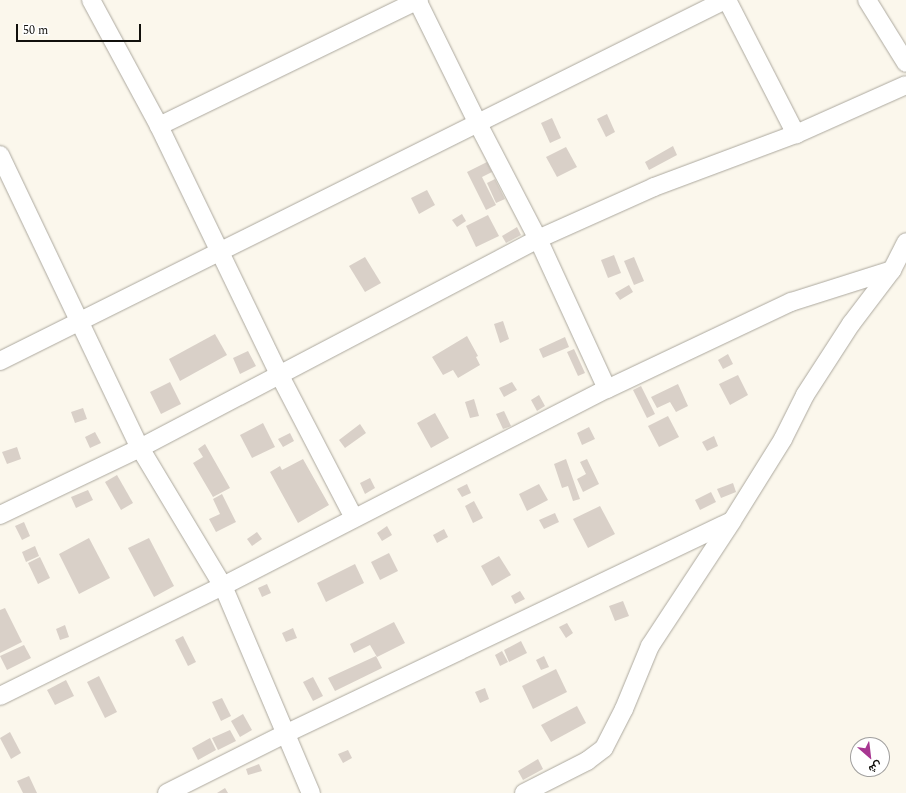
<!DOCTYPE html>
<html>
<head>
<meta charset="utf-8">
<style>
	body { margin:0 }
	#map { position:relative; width:906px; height:793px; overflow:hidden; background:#fbf7ec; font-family:Spectral,Vazirmatn,serif }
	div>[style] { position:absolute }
	.building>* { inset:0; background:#d9d0c8 }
	.roads { filter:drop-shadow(0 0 1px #aca89e) drop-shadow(0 0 1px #aca89e) }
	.minor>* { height:18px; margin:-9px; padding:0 9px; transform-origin:9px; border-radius:9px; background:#fff }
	span { translate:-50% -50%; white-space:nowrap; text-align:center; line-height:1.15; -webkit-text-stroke:4px #fff; paint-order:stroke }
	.north { position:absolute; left:850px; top:737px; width:40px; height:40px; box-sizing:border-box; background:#fff; border:1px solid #a09f9e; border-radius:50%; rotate:152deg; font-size:11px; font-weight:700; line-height:16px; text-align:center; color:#11100c }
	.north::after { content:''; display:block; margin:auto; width:14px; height:18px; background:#a73691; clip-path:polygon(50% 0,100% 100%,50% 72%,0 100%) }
	.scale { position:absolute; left:16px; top:24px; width:125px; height:18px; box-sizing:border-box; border:2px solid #11100c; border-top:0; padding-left:5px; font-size:12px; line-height:14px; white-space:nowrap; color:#11100c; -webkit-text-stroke:3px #fff; paint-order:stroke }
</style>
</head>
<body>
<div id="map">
	<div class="building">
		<i style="clip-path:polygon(607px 114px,615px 132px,606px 137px,597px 119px)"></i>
		<i style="clip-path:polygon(552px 118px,561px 138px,550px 143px,541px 123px)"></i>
		<i style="clip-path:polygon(673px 146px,677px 155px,649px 170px,645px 162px)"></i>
		<i style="clip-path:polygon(566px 147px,577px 167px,557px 177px,546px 157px)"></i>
		<i style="clip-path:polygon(487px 162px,492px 172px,482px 177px,496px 205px,486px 210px,467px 172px)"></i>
		<i style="clip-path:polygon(495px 179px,505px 199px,496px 203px,487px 183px)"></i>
		<i style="clip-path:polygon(427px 190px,435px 205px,419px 214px,411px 198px)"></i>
		<i style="clip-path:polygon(462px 214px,466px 221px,457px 227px,452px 220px)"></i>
		<i style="clip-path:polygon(488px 215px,499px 236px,476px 247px,466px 226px)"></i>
		<i style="clip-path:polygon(517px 227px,521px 235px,506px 243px,502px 236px)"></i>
		<i style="clip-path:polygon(614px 255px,621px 273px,608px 278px,601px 260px)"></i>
		<i style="clip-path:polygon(365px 257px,381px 283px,365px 292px,349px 266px)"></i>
		<i style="clip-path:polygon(634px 257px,644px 281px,634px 285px,624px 261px)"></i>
		<i style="clip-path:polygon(629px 285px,633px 292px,620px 300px,615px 293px)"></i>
		<i style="clip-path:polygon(503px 321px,509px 339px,500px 343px,494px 324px)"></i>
		<i style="clip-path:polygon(215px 334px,227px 355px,180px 381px,169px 359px)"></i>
		<i style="clip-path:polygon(467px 336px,478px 356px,476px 357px,480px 365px,458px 378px,453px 370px,443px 375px,432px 357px)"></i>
		<i style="clip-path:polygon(565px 337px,569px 347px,543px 358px,539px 349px)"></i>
		<i style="clip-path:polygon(574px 349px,585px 373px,578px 376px,567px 352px)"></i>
		<i style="clip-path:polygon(248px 351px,256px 366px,240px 374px,233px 358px)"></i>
		<i style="clip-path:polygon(728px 354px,733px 364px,723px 369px,718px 360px)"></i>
		<i style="clip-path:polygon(738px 375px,748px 395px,730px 405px,719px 384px)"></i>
		<i style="clip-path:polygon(170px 382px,181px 404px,161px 414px,150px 392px)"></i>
		<i style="clip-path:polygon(512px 382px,517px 390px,504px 397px,499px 388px)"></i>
		<i style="clip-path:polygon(678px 384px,688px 406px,676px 412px,670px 402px,657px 408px,651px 397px)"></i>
		<i style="clip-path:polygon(641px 386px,655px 414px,647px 418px,633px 390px)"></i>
		<i style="clip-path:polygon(539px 395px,545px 406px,537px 411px,531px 400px)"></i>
		<i style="clip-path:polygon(474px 399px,479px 416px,470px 418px,465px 402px)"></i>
		<i style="clip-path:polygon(83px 408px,87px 419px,75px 423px,71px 412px)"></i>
		<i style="clip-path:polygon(504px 411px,511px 426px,503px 429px,496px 414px)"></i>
		<i style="clip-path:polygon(435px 413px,449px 438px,431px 448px,417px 423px)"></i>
		<i style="clip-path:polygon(668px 416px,679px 437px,659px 447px,648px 426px)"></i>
		<i style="clip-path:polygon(263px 423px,275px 447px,252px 458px,240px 435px)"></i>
		<i style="clip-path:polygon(360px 424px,366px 433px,345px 448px,339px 440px)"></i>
		<i style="clip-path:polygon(589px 427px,595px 439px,582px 445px,577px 433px)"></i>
		<i style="clip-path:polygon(95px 432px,101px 443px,90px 448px,85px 437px)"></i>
		<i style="clip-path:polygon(290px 433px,294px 441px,283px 447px,278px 439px)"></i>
		<i style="clip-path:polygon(714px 436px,718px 446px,707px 451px,702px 442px)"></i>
		<i style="clip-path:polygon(205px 444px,230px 488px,213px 497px,193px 463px,203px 457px,198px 449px)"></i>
		<i style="clip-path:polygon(17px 447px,21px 459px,7px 464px,2px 452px)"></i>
		<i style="clip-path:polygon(303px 459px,329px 505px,298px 523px,270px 472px,280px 466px,282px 470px)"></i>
		<i style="clip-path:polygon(566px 459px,580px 499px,573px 501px,568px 486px,562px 488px,554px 464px)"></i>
		<i style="clip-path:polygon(587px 459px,599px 484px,583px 492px,577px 479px,586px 474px,580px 462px)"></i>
		<i style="clip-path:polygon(117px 475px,133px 503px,121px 510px,105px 482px)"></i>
		<i style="clip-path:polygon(370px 478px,375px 488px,365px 494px,360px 483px)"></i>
		<i style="clip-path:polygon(733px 483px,736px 492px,721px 498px,717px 489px)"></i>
		<i style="clip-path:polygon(467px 484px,471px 493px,462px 497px,457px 489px)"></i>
		<i style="clip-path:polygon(539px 484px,548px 500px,527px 511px,519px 494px)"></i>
		<i style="clip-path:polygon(88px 490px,93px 500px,76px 508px,71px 497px)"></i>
		<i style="clip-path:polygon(711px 492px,716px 502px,700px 510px,695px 500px)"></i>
		<i style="clip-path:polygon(222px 494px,236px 522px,216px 532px,209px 519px,220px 514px,213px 499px)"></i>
		<i style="clip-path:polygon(474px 501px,483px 518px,473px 523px,465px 506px)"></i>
		<i style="clip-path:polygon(600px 506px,615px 534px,588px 548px,573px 519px)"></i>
		<i style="clip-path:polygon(555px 513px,559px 522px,544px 529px,539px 520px)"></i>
		<i style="clip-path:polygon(24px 522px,30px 536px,22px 540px,15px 526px)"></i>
		<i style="clip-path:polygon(387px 526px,392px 535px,382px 541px,377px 533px)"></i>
		<i style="clip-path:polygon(444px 529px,448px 537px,437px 543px,433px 535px)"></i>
		<i style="clip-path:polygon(257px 532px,262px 539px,252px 546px,247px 539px)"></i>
		<i style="clip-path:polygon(89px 538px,110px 578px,79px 594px,59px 554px)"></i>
		<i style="clip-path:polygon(149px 538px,174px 586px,154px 597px,128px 548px)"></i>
		<i style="clip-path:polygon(35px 546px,39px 556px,26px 562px,22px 552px)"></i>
		<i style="clip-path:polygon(389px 553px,398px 571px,380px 580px,371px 562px)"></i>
		<i style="clip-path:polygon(499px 556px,511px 575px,492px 586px,481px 566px)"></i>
		<i style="clip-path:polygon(40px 557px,50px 578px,38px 584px,28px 563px)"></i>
		<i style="clip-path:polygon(355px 564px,364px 583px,326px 602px,317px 583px)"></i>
		<i style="clip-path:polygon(267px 584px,271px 593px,262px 597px,258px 588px)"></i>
		<i style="clip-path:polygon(520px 591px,525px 599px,515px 604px,511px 596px)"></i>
		<i style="clip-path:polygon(623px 601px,629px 616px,615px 621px,609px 606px)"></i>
		<i style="clip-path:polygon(5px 608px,22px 642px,0 653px,0 610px)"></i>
		<i style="clip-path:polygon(394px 622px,405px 643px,377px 657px,370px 645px,354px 653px,350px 644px)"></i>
		<i style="clip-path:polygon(567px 623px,573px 633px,566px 638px,559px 627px)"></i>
		<i style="clip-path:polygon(65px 625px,69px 637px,60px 640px,56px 629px)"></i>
		<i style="clip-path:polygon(293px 628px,297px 638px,286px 642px,282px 633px)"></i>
		<i style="clip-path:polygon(183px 636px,196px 662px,188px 666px,175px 640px)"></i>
		<i style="clip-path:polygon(521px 641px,527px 653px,509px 662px,504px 650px)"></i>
		<i style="clip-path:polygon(24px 645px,31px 658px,7px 670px,0 656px)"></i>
		<i style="clip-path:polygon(502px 651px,508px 662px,500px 666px,495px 655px)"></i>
		<i style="clip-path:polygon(376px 656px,382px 668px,335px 691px,328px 678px)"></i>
		<i style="clip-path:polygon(544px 656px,549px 667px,541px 670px,536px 660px)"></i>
		<i style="clip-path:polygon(556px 669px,567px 692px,533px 709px,522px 686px)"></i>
		<i style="clip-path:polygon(99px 676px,117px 712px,105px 718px,87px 682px)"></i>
		<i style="clip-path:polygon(313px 677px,323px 696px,313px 701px,303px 682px)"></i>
		<i style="clip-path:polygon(66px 680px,74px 696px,55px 705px,47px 690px)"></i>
		<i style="clip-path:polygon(485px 688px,489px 699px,480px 703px,475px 692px)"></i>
		<i style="clip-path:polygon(222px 698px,231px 716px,221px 721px,212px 702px)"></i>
		<i style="clip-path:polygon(577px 706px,586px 723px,551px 742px,541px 725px)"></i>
		<i style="clip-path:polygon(243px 714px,252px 730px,240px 737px,231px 721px)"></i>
		<i style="clip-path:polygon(230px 730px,236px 741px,218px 750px,212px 738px)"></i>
		<i style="clip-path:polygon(10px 732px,21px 753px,11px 759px,0 738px)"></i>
		<i style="clip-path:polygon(210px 738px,216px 750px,198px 760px,192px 748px)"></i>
		<i style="clip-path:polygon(348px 750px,352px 758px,343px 763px,338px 754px)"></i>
		<i style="clip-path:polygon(538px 759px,543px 769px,523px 780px,518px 771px)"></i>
		<i style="clip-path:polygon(259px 764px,262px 771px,248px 775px,246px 769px)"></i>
		<i style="clip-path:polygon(29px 776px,37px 793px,23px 793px,17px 781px)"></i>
		<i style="clip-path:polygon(225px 788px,228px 793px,217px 793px)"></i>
	</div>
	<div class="roads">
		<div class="minor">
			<i style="left:91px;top:0;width:143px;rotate:61.6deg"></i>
			<i style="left:159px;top:126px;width:276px;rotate:64.2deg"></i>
			<i style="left:279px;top:374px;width:162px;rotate:62.5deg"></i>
			<i style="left:417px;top:0;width:136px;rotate:63.8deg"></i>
			<i style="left:477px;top:122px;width:132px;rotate:62.5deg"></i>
			<i style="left:538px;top:239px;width:165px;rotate:65.3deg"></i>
			<i style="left:727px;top:0;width:151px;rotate:62.8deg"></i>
			<i style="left:867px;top:0;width:74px;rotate:58.2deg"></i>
			<i style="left:159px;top:126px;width:289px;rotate:-25.9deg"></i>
			<i style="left:0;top:155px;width:325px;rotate:64.5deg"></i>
			<i style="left:140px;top:448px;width:161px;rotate:59deg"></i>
			<i style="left:223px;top:586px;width:225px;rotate:67deg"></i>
			<i style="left:0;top:361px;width:810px;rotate:-26.47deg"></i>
			<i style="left:0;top:515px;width:155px;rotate:-25.6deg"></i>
			<i style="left:140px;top:448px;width:450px;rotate:-27.7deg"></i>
			<i style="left:538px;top:239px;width:127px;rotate:-24.1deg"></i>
			<i style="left:654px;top:187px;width:152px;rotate:-20.5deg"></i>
			<i style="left:796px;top:134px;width:120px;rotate:-24deg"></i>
			<i style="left:0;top:696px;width:249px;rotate:-26.3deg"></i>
			<i style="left:223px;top:586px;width:432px;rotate:-27.2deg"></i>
			<i style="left:607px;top:389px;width:204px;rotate:-25.3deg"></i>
			<i style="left:791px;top:302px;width:106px;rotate:-17.6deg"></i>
			<i style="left:167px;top:793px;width:132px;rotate:-26.6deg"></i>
			<i style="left:285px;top:734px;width:494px;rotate:-25.5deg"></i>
			<i style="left:524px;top:793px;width:71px;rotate:-26.9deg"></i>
			<i style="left:587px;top:761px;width:21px;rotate:-37deg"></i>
			<i style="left:604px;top:748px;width:44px;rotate:-62.9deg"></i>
			<i style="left:624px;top:709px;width:68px;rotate:-67.6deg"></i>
			<i style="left:650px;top:646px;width:149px;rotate:-56.7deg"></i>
			<i style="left:732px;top:521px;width:97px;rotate:-58.1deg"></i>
			<i style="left:783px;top:439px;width:49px;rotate:-63.4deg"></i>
			<i style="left:805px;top:395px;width:85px;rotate:-57.1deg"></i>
			<i style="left:851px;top:324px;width:68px;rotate:-52.8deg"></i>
			<i style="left:892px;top:270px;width:31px;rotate:-63deg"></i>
		</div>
	</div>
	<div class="north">ش</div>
	<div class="scale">50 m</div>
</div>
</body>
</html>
